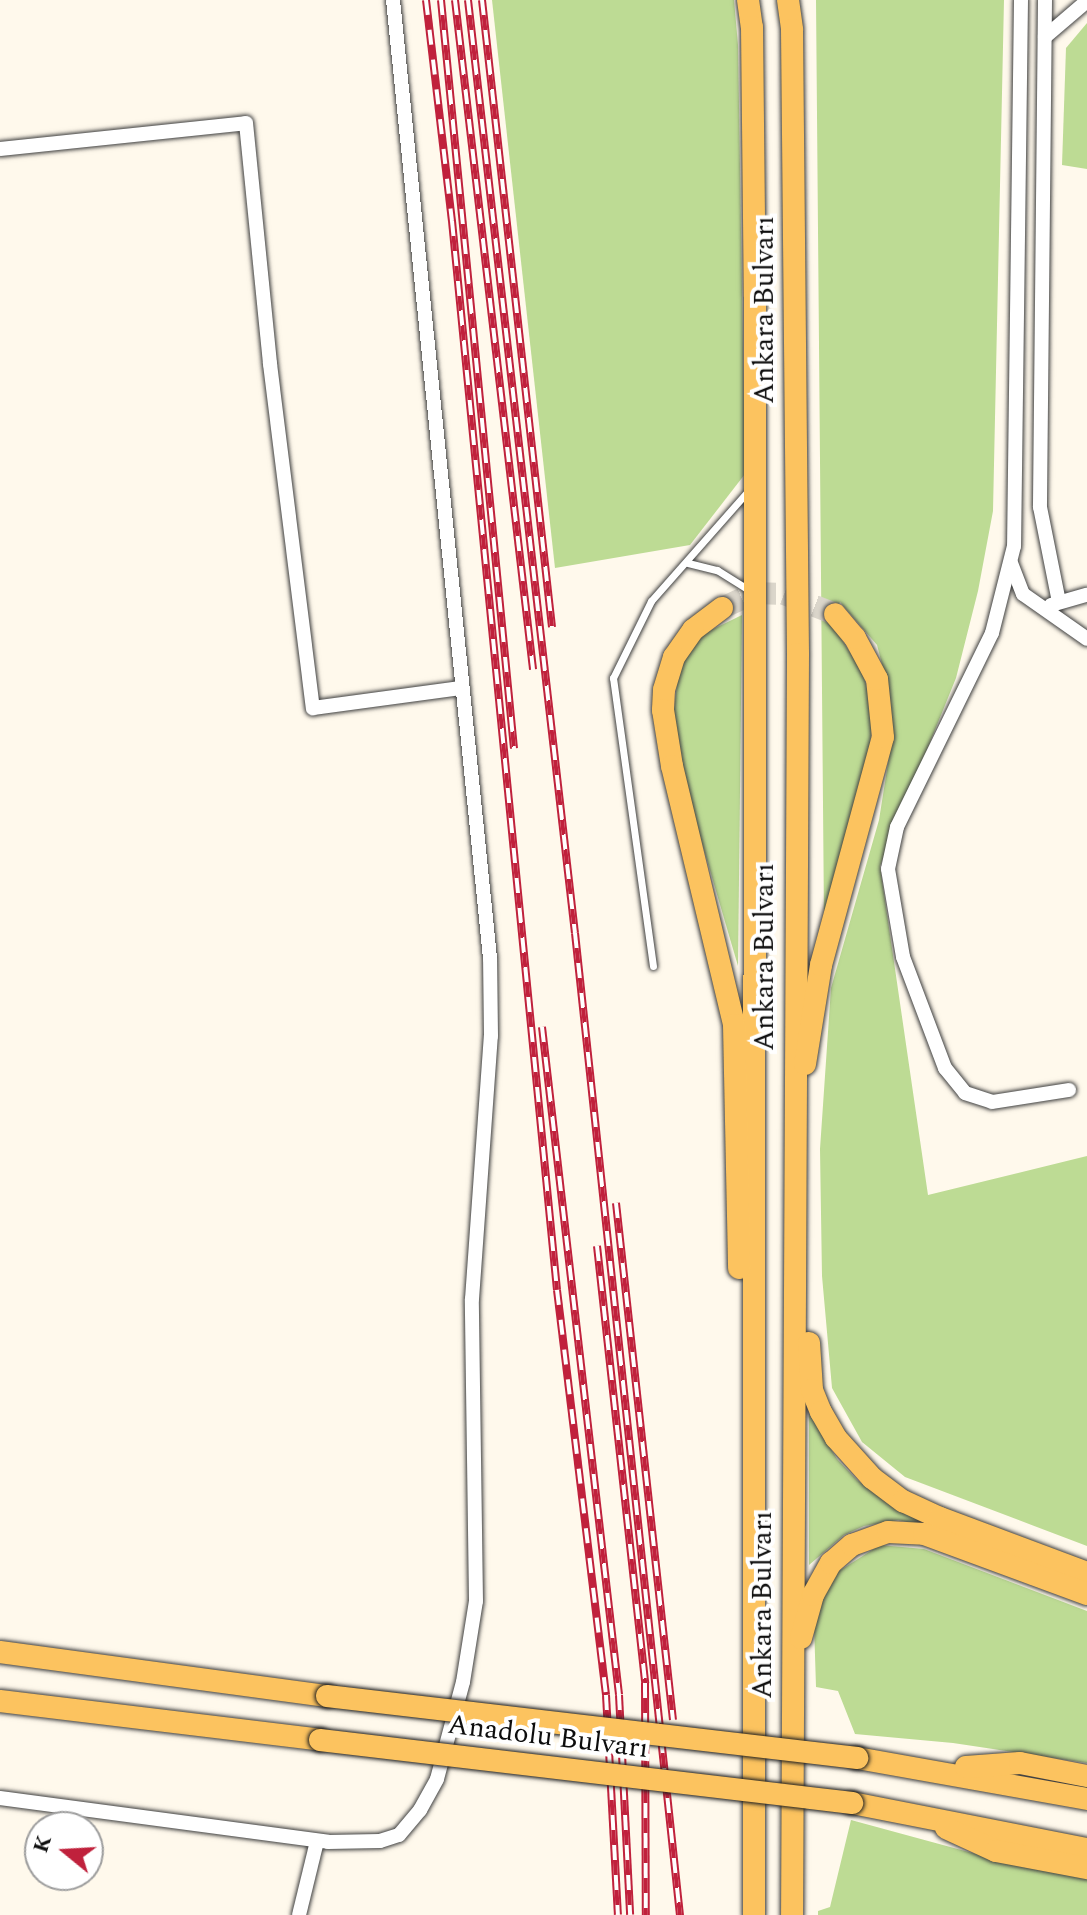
<!DOCTYPE html>
<html>
<head>
<meta charset="utf-8">
<style>
	body { margin:0 }
	#map { position:relative; width:1087px; height:1915px; overflow:hidden; background:#fff9ec; font-family:Spectral,serif }
	div>[style] { position:absolute }
	.forest>* { inset:0; background:#bddb94 }
	.primary-tunnel>* { height:22px; margin-top:-11px; transform-origin:0; background:repeating-linear-gradient(90deg,#dbd6cb 0 22px,transparent 0 33px) }
	.roads { filter:drop-shadow(0 0 2px #404040) drop-shadow(0 0 2px #404040) }
	.service>* { height:7px; margin:-3.5px; padding:0 3.5px; transform-origin:3.5px; border-radius:3.5px; background:#fff }
	.minor>* { height:14px; margin:-7px; padding:0 7px; transform-origin:7px; border-radius:7px; background:#fff }
	.primary>* { height:22px; margin:-11px; padding:0 11px; transform-origin:11px; border-radius:11px; background:#fcc35f }
	.rail>* { height:8px; margin-top:-4px; transform-origin:0; background:repeating-linear-gradient(90deg,#fff 0 15px,#c0213c 0 30px); box-sizing:border-box; border-block:2px solid #c0213c }
	.bridges { filter:drop-shadow(0 0 2px #1e1e1e) drop-shadow(0 0 2px #1e1e1e) }
	.primary-bridge>* { height:22px; margin:-11px; padding:0 11px; transform-origin:11px; border-radius:11px; background:#fcc35f }
	span { translate:-50% -50%; white-space:nowrap; text-align:center; line-height:1.15; -webkit-text-stroke:8px #fff; paint-order:stroke }
	.street-label { font-size:28px; color:#0d0d0d }
	.north { position:absolute; left:24px; top:1811px; width:80px; height:80px; box-sizing:border-box; background:#fff; border:2px solid #9e9e9e; border-radius:50%; rotate:288deg; font-size:22px; font-weight:700; line-height:32px; text-align:center; color:#0d0d0d }
	.north::after { content:''; display:block; margin:auto; width:28px; height:36px; background:#c0213c; clip-path:polygon(50% 0,100% 100%,50% 72%,0 100%) }
</style>
</head>
<body>
<div id="map">
	<div class="forest">
		<i style="clip-path:polygon(492px 0,734px 0,738px 45px,745px 474px,690px 545px,555px 568px)"></i>
		<i style="clip-path:polygon(816px 0,1004px 0,993px 511px,978px 591px,956px 678px,880px 866px,928px 1195px,1087px 1156px,1087px 1546px,905px 1477px,862px 1442px,832px 1388px,822px 1276px,820px 1149px,831px 988px,879px 820px,893px 732px,888px 687px,877px 645px,840px 602px,831px 623px,862px 671px,873px 709px,870px 747px,824px 920px)"></i>
		<i style="clip-path:polygon(1087px 23px,1087px 169px,1062px 165px,1066px 48px)"></i>
		<i style="clip-path:polygon(742px 615px,738px 966px,697px 826px,672px 725px,678px 677px,689px 650px,699px 636px)"></i>
		<i style="clip-path:polygon(809px 1414px,837px 1459px,857px 1480px,887px 1503px,934px 1528px,898px 1520px,864px 1526px,844px 1535px,809px 1565px)"></i>
		<i style="clip-path:polygon(880px 1545px,924px 1549px,1087px 1611px,1087px 1763px,953px 1743px,855px 1734px,838px 1691px,816px 1687px,814px 1624px,816px 1609px,839px 1571px)"></i>
		<i style="clip-path:polygon(851px 1820px,998px 1860px,1087px 1877px,1087px 1915px,818px 1915px,818px 1911px,830px 1907px)"></i>
	</div>
	<div class="primary-tunnel">
		<i style="left:722px;top:608px;width:35px;rotate:-25deg"></i>
		<i style="left:754px;top:593px;width:30px;rotate:2deg"></i>
		<i style="left:784px;top:594px;width:55px;rotate:21.4deg"></i>
	</div>
	<div class="roads">
		<div class="service">
			<i style="left:688px;top:563px;width:30px;rotate:14deg"></i>
			<i style="left:717px;top:570px;width:40px;rotate:32deg"></i>
			<i style="left:653px;top:966px;width:291px;rotate:-97.9deg"></i>
			<i style="left:613px;top:678px;width:86px;rotate:-63.7deg"></i>
			<i style="left:651px;top:601px;width:147px;rotate:-48.6deg"></i>
		</div>
		<div class="minor">
			<i style="left:1021px;top:0;width:546px;rotate:90.73deg"></i>
			<i style="left:1014px;top:546px;width:90px;rotate:104.2deg"></i>
			<i style="left:992px;top:633px;width:216px;rotate:116.1deg"></i>
			<i style="left:897px;top:827px;width:43px;rotate:102.1deg"></i>
			<i style="left:888px;top:869px;width:89px;rotate:80.3deg"></i>
			<i style="left:903px;top:957px;width:119px;rotate:69.3deg"></i>
			<i style="left:945px;top:1068px;width:32px;rotate:51deg"></i>
			<i style="left:965px;top:1093px;width:28px;rotate:18deg"></i>
			<i style="left:992px;top:1102px;width:78px;rotate:-8.9deg"></i>
			<i style="left:1045px;top:0;width:507px;rotate:90.57deg"></i>
			<i style="left:1040px;top:507px;width:97px;rotate:78.7deg"></i>
			<i style="left:1045px;top:37px;width:55px;rotate:-40.6deg"></i>
			<i style="left:0;top:149px;width:247px;rotate:-6deg"></i>
			<i style="left:246px;top:123px;width:242px;rotate:84.3deg"></i>
			<i style="left:270px;top:364px;width:347px;rotate:82.9deg"></i>
			<i style="left:313px;top:708px;width:149px;rotate:-7.7deg"></i>
			<i style="left:1011px;top:563px;width:33px;rotate:69deg"></i>
			<i style="left:1023px;top:594px;width:78px;rotate:35.1deg"></i>
			<i style="left:1051px;top:605px;width:37px;rotate:-16deg"></i>
			<i style="left:0;top:1798px;width:331px;rotate:7.6deg"></i>
			<i style="left:328px;top:1842px;width:52px;rotate:-1.1deg"></i>
			<i style="left:380px;top:1841px;width:20px;rotate:-18deg"></i>
			<i style="left:399px;top:1835px;width:33px;rotate:-50deg"></i>
			<i style="left:420px;top:1810px;width:35px;rotate:-61deg"></i>
			<i style="left:437px;top:1779px;width:100px;rotate:-75deg"></i>
			<i style="left:463px;top:1682px;width:82px;rotate:-80.9deg"></i>
			<i style="left:476px;top:1601px;width:302px;rotate:-90.8deg"></i>
			<i style="left:472px;top:1299px;width:264px;rotate:-85.9deg"></i>
			<i style="left:491px;top:1036px;width:78px;rotate:-90.7deg"></i>
			<i style="left:490px;top:958px;width:963px;rotate:-95.78deg"></i>
			<i style="left:299px;top:1915px;width:76px;rotate:-76.3deg"></i>
		</div>
		<div class="primary">
			<i style="left:748px;top:0;width:27px;rotate:82deg"></i>
			<i style="left:752px;top:27px;width:269px;rotate:89.4deg"></i>
			<i style="left:755px;top:296px;width:1619px;rotate:90.04deg"></i>
			<i style="left:788px;top:0;width:30px;rotate:82deg"></i>
			<i style="left:792px;top:30px;width:624px;rotate:89.45deg"></i>
			<i style="left:798px;top:654px;width:1261px;rotate:90.27deg"></i>
			<i style="left:722px;top:608px;width:36px;rotate:143deg"></i>
			<i style="left:693px;top:630px;width:33px;rotate:125deg"></i>
			<i style="left:674px;top:657px;width:34px;rotate:107deg"></i>
			<i style="left:664px;top:690px;width:20px;rotate:93deg"></i>
			<i style="left:663px;top:710px;width:57px;rotate:80.9deg"></i>
			<i style="left:672px;top:766px;width:266px;rotate:76.5deg"></i>
			<i style="left:734px;top:1025px;width:243px;rotate:88.8deg"></i>
			<i style="left:805px;top:1064px;width:100px;rotate:-80.8deg"></i>
			<i style="left:821px;top:965px;width:236px;rotate:-74.8deg"></i>
			<i style="left:883px;top:737px;width:58px;rotate:-95.9deg"></i>
			<i style="left:877px;top:679px;width:47px;rotate:-118.2deg"></i>
			<i style="left:855px;top:638px;width:31px;rotate:-130deg"></i>
			<i style="left:809px;top:1343px;width:47px;rotate:86.3deg"></i>
			<i style="left:812px;top:1390px;width:24px;rotate:68deg"></i>
			<i style="left:821px;top:1412px;width:30px;rotate:60deg"></i>
			<i style="left:836px;top:1438px;width:54px;rotate:48deg"></i>
			<i style="left:872px;top:1478px;width:39px;rotate:37deg"></i>
			<i style="left:903px;top:1501px;width:41px;rotate:24.7deg"></i>
			<i style="left:940px;top:1518px;width:157px;rotate:20.5deg"></i>
			<i style="left:801px;top:1638px;width:45px;rotate:-74.4deg"></i>
			<i style="left:813px;top:1595px;width:37px;rotate:-61deg"></i>
			<i style="left:831px;top:1563px;width:28px;rotate:-41deg"></i>
			<i style="left:852px;top:1545px;width:38px;rotate:-20deg"></i>
			<i style="left:888px;top:1532px;width:36px;rotate:3deg"></i>
			<i style="left:924px;top:1534px;width:174px;rotate:20.2deg"></i>
			<i style="left:0;top:1652px;width:330px;rotate:7.7deg"></i>
			<i style="left:0;top:1701px;width:322px;rotate:6.9deg"></i>
			<i style="left:857px;top:1758px;width:234px;rotate:10.1deg"></i>
			<i style="left:966px;top:1767px;width:54px;rotate:-4.2deg"></i>
			<i style="left:1020px;top:1763px;width:68px;rotate:11deg"></i>
			<i style="left:852px;top:1803px;width:239px;rotate:11.1deg"></i>
			<i style="left:946px;top:1828px;width:55px;rotate:24.7deg"></i>
			<i style="left:996px;top:1851px;width:93px;rotate:10.6deg"></i>
		</div>
	</div>
	<div class="rail">
		<i style="left:426px;top:0;width:223px;rotate:83.3deg"></i>
		<i style="left:452px;top:221px;width:1074px;rotate:84.39deg"></i>
		<i style="left:557px;top:1290px;width:408px;rotate:83.1deg"></i>
		<i style="left:606px;top:1695px;width:220px;rotate:86.9deg"></i>
		<i style="left:441px;top:0;width:752px;rotate:84.43deg"></i>
		<i style="left:455px;top:0;width:674px;rotate:83.35deg"></i>
		<i style="left:468px;top:0;width:939px;rotate:83.46deg"></i>
		<i style="left:575px;top:933px;width:988px;rotate:83.9deg"></i>
		<i style="left:482px;top:0;width:631px;rotate:83.63deg"></i>
		<i style="left:542px;top:1027px;width:672px;rotate:83.42deg"></i>
		<i style="left:619px;top:1695px;width:220px;rotate:87.1deg"></i>
		<i style="left:616px;top:1203px;width:520px;rotate:83.71deg"></i>
		<i style="left:597px;top:1246px;width:440px;rotate:83.7deg"></i>
		<i style="left:645px;top:1683px;width:232px;rotate:89.8deg"></i>
	</div>
	<div class="bridges">
		<div class="primary-bridge">
			<i style="left:327px;top:1696px;width:534px;rotate:6.67deg"></i>
			<i style="left:320px;top:1740px;width:536px;rotate:6.75deg"></i>
		</div>
	</div>
	<div class="street-label">
		<span style="left:765px;top:310px;rotate:-90deg">Ankara Bulvarı</span>
		<span style="left:765px;top:957px;rotate:-90deg">Ankara Bulvarı</span>
		<span style="left:763px;top:1605px;rotate:-90deg">Ankara Bulvarı</span>
		<span style="left:548px;top:1737px;rotate:7deg">Anadolu Bulvarı</span>
	</div>
	<div class="north">K</div>
</div>
</body>
</html>
